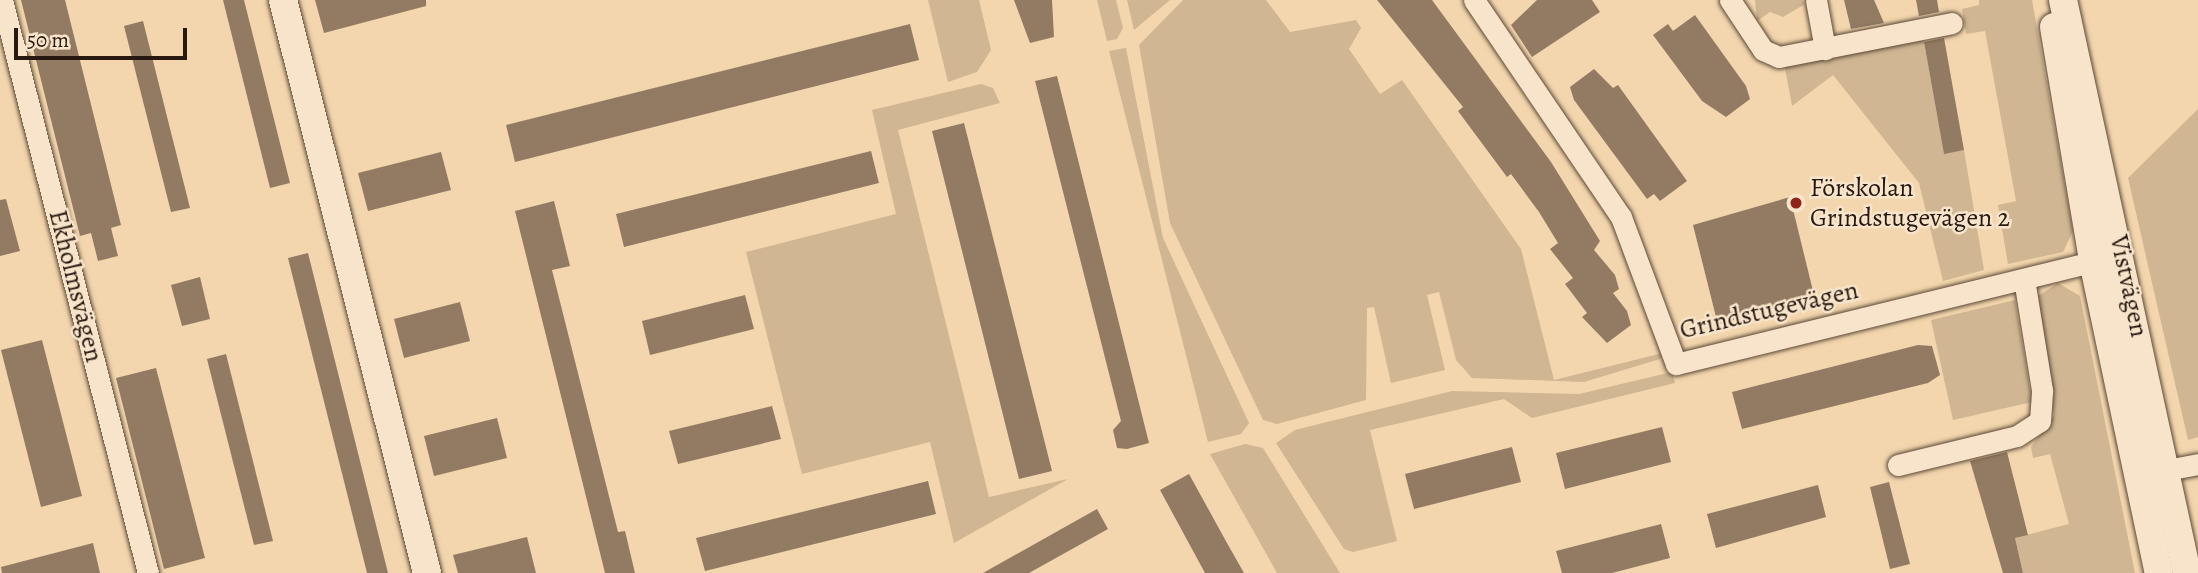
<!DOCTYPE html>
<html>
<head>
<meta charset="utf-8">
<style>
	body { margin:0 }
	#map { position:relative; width:2198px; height:573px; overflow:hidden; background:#f3d6ad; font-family:Alegreya,serif }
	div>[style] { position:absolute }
	.green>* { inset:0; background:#d0b692 }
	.building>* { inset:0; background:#927b62 }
	.roads { filter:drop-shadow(0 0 2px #5b4837) drop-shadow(0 0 2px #5b4837) }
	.street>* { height:21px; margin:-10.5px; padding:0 10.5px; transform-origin:10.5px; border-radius:10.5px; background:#f7e4ca }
	.secondary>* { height:28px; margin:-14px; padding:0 14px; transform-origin:14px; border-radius:14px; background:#f7e4ca }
	.dots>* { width:19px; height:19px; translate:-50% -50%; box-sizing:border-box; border:4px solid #f7e4ca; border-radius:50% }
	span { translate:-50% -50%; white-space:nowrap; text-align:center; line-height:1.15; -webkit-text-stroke:5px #f7e4ca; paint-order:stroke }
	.poi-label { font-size:26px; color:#281910 }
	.left { translate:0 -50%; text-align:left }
	.street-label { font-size:26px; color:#281910 }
	.scale { position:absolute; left:14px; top:28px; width:173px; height:32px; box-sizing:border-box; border:4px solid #281910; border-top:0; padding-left:9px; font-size:21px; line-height:24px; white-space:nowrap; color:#281910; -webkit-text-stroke:5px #f7e4ca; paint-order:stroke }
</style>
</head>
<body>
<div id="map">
	<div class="green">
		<i style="clip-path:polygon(928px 0,979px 0,991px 50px,977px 72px,948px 82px)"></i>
		<i style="clip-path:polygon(1097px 0,1116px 0,1123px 28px,1117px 39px,1107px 41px)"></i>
		<i style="clip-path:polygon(1127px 0,1170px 0,1134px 30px)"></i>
		<i style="clip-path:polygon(1183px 0,1266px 0,1290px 32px,1356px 20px,1361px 28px,1349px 49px,1380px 94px,1402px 80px,1521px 249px,1554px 380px,1663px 353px,1660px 359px,1584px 382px,1472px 378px,1456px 360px,1439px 292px,1427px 295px,1445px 370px,1391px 383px,1374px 307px,1367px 308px,1366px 400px,1277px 424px,1263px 420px,1170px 223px,1139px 45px)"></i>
		<i style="clip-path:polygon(1755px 0,1802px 0,1805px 4px,1783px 17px,1770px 12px,1757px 21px)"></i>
		<i style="clip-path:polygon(1979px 0,2032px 0,2073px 231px,2063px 252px,2008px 264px,1998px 205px,2016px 201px,1985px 31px,1966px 34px,1962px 9px,1979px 5px)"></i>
		<i style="clip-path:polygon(1923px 37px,1944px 153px,1964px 150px,1984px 270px,1943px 281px,1919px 183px,1833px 75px,1792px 106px,1784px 63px)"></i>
		<i style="clip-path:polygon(1126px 48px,1163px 238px,1249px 423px,1241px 434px,1208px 442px,1109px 51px)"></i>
		<i style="clip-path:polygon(981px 84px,993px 88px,1000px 103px,898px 130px,989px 497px,1068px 479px,954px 543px,930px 442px,802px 474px,746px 252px,896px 214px,872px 110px)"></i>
		<i style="clip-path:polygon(2198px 109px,2198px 437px,2188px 440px,2128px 178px)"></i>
		<i style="clip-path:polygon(2058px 283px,2080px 296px,2135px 573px,2023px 573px,2015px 538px,2069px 524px,2050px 454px,2033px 458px,2031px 447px,2054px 415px,2038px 296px)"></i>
		<i style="clip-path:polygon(2015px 300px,2032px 402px,1953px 420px,1931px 320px)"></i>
		<i style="clip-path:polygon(1672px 372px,1675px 383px,1532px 418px,1504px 399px,1370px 430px,1397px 541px,1353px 552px,1344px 549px,1276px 443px,1295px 430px,1452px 391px,1579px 394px)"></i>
		<i style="clip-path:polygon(1245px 444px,1263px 448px,1340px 573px,1277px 573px,1210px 454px)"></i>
	</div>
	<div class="building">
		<i style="clip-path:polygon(21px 0,65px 0,121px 225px,111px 228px,118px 256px,98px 261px,91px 233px,80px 236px)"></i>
		<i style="clip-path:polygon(223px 0,244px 0,290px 183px,270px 188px)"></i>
		<i style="clip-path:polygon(315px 0,426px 0,426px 6px,324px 33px)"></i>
		<i style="clip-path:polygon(1014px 0,1052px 0,1054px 37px,1030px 43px)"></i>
		<i style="clip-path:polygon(1377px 0,1432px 0,1551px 162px,1600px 241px,1594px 250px,1615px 275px,1619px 289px,1613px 293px,1627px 311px,1631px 325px,1607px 343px,1582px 317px,1587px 313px,1565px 284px,1573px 278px,1550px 249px,1558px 243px,1539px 212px,1511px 174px,1507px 177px,1458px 111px,1463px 107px)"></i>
		<i style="clip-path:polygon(1537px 0,1592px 0,1600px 12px,1532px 57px,1511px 25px)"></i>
		<i style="clip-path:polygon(1844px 0,1874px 0,1884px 23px,1851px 29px)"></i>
		<i style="clip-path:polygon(1916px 0,1937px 0,1939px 12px,1919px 16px)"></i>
		<i style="clip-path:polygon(1695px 15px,1746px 86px,1750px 99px,1726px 117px,1702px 101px,1653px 35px,1668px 24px,1673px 31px)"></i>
		<i style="clip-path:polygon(143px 21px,190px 208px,171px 212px,124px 26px)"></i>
		<i style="clip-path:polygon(910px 24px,919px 60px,515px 162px,506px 125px)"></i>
		<i style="clip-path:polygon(1944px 38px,1964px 150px,1944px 154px,1924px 42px)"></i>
		<i style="clip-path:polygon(1594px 69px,1613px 88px,1618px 85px,1687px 181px,1660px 201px,1654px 194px,1647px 199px,1574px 100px,1570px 87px)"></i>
		<i style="clip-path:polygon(1057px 76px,1149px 443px,1127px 449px,1117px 448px,1113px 430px,1121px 421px,1035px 81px)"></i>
		<i style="clip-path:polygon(964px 123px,1052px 471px,1019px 479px,932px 131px)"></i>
		<i style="clip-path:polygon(871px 151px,879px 183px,624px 247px,616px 214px)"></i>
		<i style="clip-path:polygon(441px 152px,451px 190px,368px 211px,358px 173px)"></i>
		<i style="clip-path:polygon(1790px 197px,1814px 295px,1718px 325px,1693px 225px)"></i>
		<i style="clip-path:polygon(6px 199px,20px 251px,0 256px,0 200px)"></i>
		<i style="clip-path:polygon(554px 201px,570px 266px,552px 270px,618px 532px,625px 531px,635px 573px,605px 573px,515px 211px)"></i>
		<i style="clip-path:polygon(308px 253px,388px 573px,367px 573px,288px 258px)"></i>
		<i style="clip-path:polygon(200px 277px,210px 319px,182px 326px,171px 285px)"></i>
		<i style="clip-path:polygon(745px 295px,754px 329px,650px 355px,642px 321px)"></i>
		<i style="clip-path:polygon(460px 302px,470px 341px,404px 358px,394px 319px)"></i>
		<i style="clip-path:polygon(42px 340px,82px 496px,41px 507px,1px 350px)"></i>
		<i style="clip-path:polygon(1918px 345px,1932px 346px,1940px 375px,1928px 383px,1742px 429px,1732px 392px)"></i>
		<i style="clip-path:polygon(226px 354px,273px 541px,254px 545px,207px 359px)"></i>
		<i style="clip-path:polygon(156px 368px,205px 558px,164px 569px,116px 378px)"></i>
		<i style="clip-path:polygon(772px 406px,781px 439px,678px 464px,669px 431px)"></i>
		<i style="clip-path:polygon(497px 418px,507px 458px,434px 476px,424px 436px)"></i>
		<i style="clip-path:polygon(1662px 427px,1671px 462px,1565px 489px,1556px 453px)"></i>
		<i style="clip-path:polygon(1512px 447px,1521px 482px,1414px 509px,1405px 474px)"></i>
		<i style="clip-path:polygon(2007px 452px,2028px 535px,2015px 538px,2023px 573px,2003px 573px,1970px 461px)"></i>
		<i style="clip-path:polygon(1189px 474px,1227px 543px,1244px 573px,1205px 573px,1160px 490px)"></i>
		<i style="clip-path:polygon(928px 481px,936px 514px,705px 571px,696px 538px)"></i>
		<i style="clip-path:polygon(1889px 482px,1910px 564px,1890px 569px,1870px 487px)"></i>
		<i style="clip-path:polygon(1818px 485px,1826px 517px,1716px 548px,1707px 514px)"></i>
		<i style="clip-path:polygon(1097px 509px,1108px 529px,1029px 573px,983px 573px)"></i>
		<i style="clip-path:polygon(1661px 524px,1670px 558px,1612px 573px,1562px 573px,1556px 551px)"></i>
		<i style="clip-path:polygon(527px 537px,536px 573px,458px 573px,453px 555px)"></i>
		<i style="clip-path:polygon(93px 543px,100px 573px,2px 573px,1px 567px)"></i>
	</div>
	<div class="roads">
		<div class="street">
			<i style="left:2px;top:0;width:591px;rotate:75.71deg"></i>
			<i style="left:1474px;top:0;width:262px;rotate:55.9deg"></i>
			<i style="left:1621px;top:217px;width:157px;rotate:69.5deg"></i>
			<i style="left:1676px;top:364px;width:443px;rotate:-13.8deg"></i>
			<i style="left:1730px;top:0;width:60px;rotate:56.6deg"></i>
			<i style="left:1763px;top:50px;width:17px;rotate:24deg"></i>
			<i style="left:1779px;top:57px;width:176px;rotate:-11.1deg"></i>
			<i style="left:1816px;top:0;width:50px;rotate:79.6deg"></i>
			<i style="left:1898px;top:465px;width:122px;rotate:-13.7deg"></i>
			<i style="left:2017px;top:436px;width:27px;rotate:-33deg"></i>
			<i style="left:2040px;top:421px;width:31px;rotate:-86deg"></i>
			<i style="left:2042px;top:390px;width:112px;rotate:-99.2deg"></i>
			<i style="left:2151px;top:473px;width:48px;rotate:-10.8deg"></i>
		</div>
		<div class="secondary">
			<i style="left:283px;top:0;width:591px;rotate:75.89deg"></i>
			<i style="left:2063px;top:0;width:586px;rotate:77.79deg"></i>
			<i style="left:2054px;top:27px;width:237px;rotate:80.5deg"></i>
			<i style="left:2093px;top:261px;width:319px;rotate:78.1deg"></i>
		</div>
	</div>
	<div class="dots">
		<i style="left:1796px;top:203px;background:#8f2418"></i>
	</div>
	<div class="poi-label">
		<span class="left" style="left:1810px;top:203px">Förskolan<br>Grindstugevägen 2</span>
	</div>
	<div class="street-label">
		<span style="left:76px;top:286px;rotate:76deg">Ekholmsvägen</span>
		<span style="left:2129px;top:286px;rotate:78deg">Vistvägen</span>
		<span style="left:1769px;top:310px;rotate:-13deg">Grindstugevägen</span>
	</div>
	<div class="scale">50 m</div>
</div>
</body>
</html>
